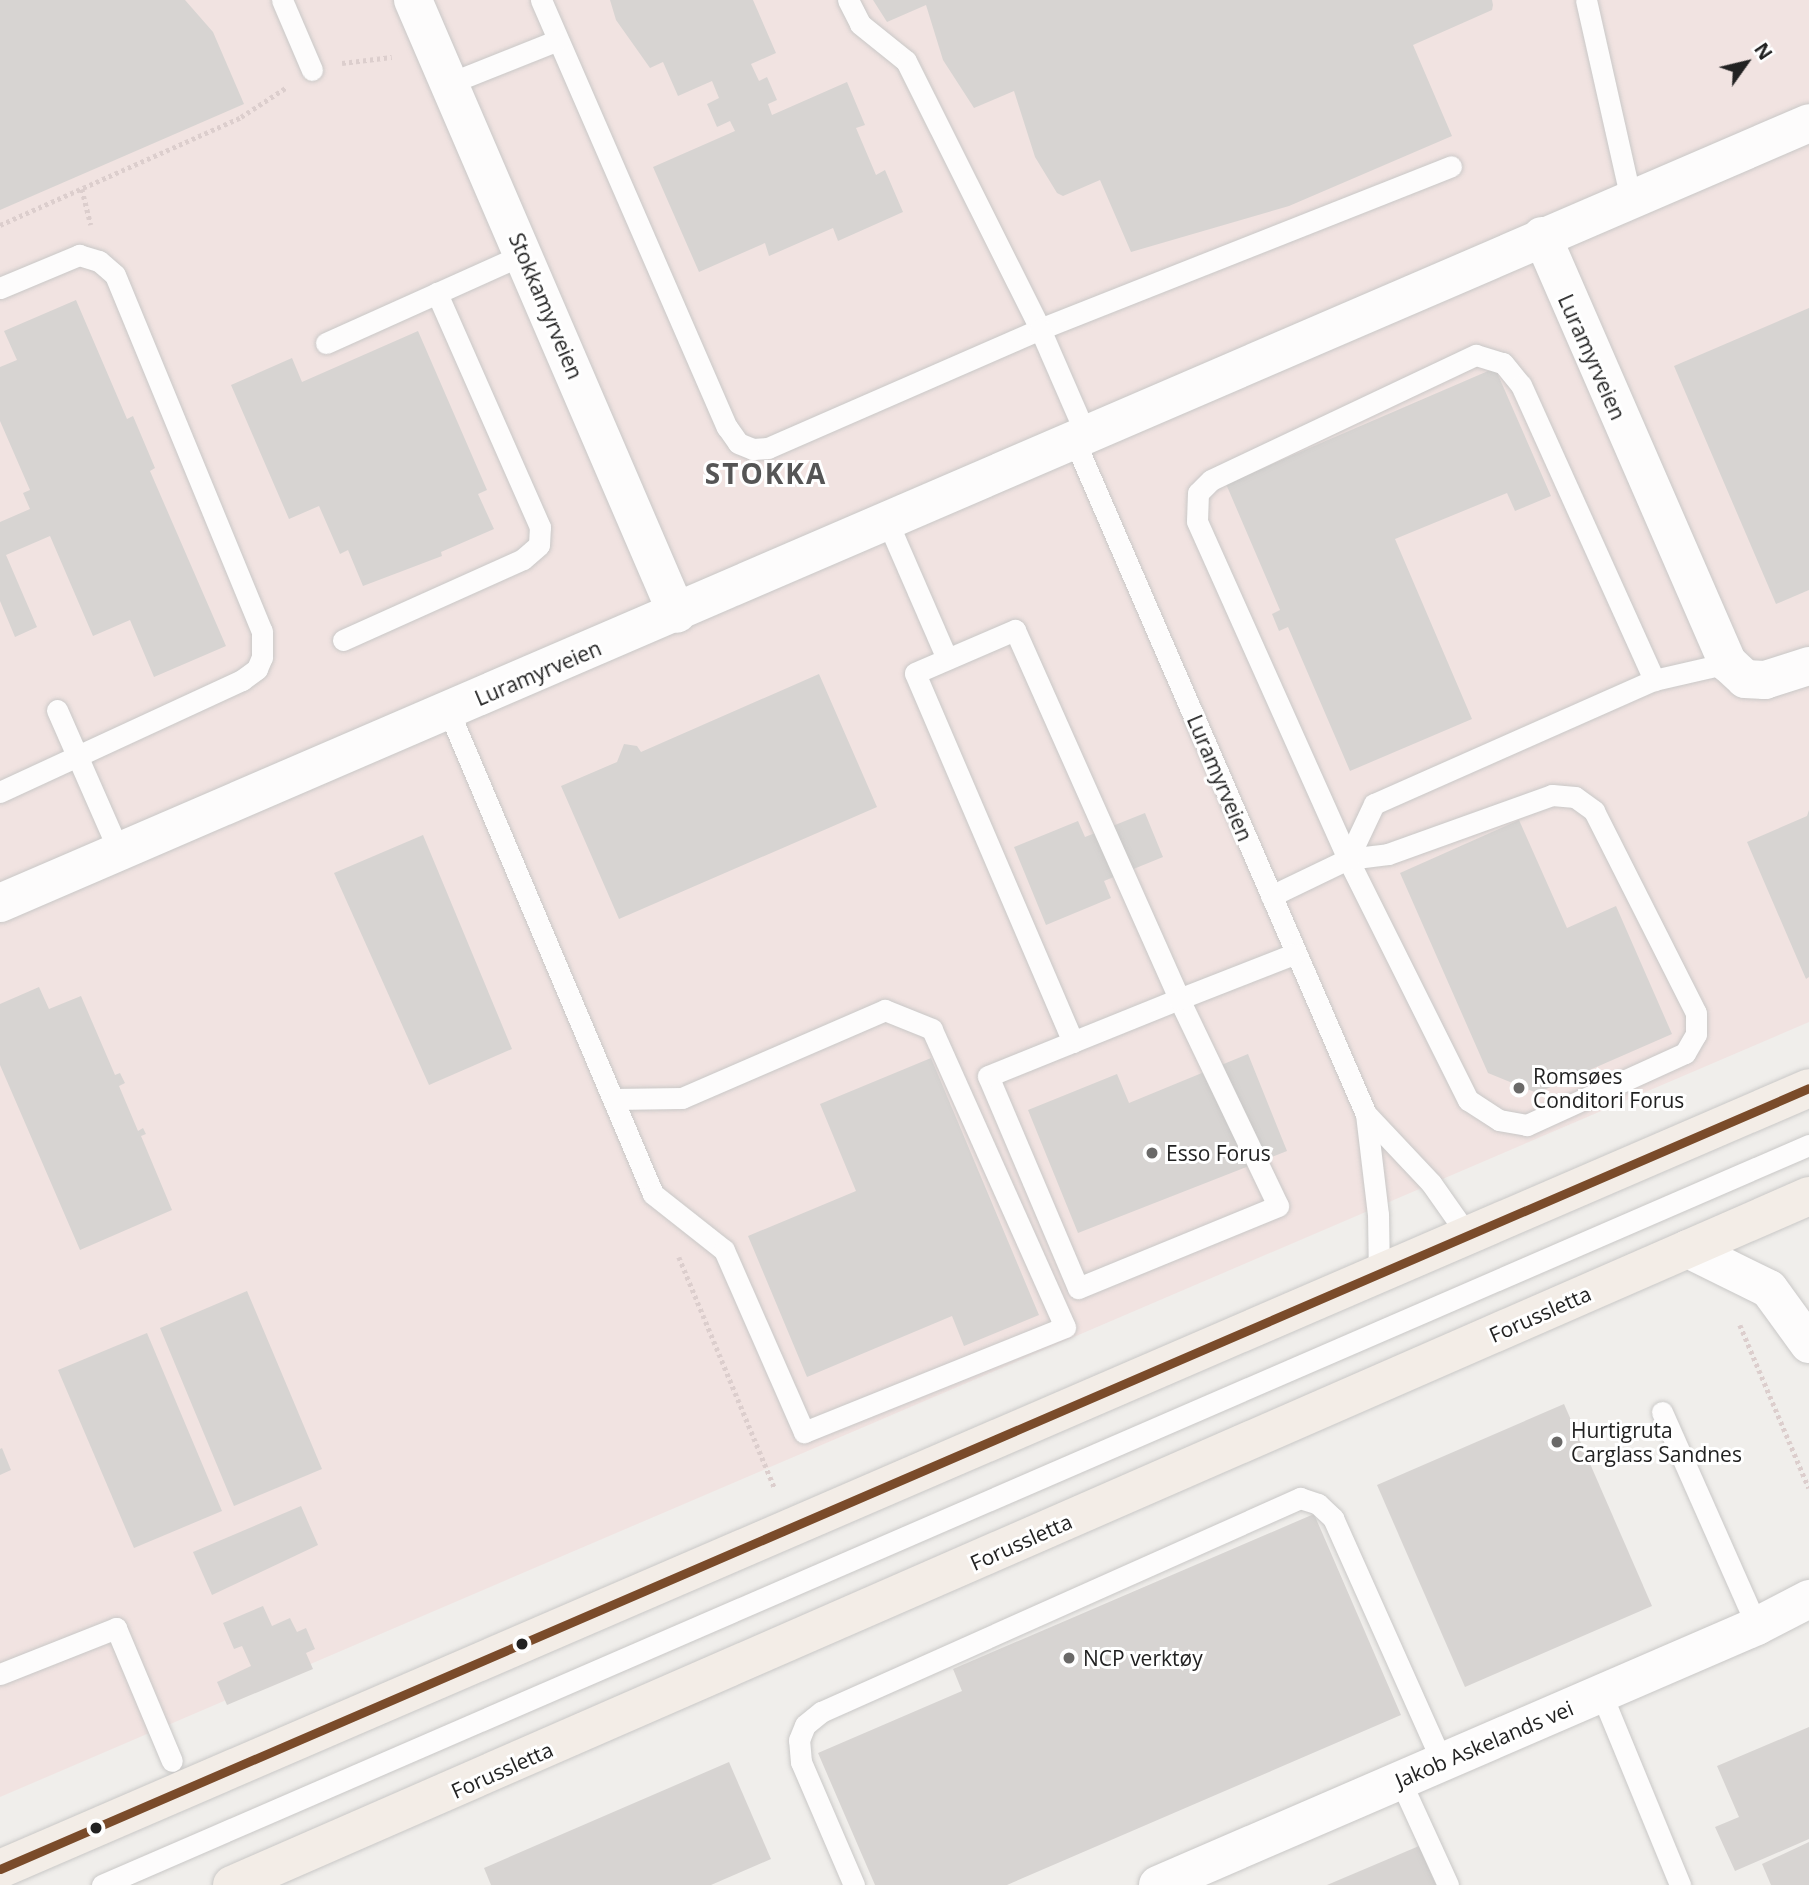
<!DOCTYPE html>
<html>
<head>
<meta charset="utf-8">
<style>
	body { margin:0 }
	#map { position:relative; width:1809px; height:1885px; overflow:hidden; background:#f0eeeb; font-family:"Open Sans",sans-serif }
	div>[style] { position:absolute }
	.commercial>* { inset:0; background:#f1e3e1 }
	.building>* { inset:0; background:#d7d4d2 }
	.path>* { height:4.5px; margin-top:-2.25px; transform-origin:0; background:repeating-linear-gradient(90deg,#dccecd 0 3.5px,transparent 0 7px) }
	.roads { filter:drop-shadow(0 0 2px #c9c8c7) drop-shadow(0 0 2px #c9c8c7) }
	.service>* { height:21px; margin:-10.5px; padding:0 10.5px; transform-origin:10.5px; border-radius:10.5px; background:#fdfcfc }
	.minor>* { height:38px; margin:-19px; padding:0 19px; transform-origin:19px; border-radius:19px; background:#fdfcfc }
	.tertiary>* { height:38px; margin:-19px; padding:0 19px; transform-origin:19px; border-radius:19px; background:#fdfcfc }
	.primary>* { height:38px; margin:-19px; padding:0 19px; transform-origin:19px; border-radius:19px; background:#f3ede7 }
	.bus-1>* { height:9px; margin:-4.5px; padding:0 4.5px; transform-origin:4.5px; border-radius:4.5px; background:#7a4b2a }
	.dots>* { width:19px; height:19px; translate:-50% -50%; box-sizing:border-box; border:4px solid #fff; border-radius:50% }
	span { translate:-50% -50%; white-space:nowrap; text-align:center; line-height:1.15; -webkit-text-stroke:6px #fff; paint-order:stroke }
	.street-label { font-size:21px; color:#222 }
	.poi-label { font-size:21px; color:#222 }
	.left { translate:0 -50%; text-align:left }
	.district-label { font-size:28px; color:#555; font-weight:700; letter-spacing:2px }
	.north { position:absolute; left:1711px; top:28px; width:70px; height:70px; -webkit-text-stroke:5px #fff; paint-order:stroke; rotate:56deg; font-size:19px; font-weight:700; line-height:28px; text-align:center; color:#222 }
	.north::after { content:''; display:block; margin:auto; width:24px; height:32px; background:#222; clip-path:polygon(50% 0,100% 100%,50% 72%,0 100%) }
</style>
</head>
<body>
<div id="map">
	<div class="commercial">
		<i style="clip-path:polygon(0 0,1809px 0,1809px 1022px,0 1797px)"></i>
	</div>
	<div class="building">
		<i style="clip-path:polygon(0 0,185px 0,213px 32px,244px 104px,0 210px)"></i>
		<i style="clip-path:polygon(610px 0,753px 0,776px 53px,751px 64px,759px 81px,767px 77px,777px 100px,768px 104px,772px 115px,847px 82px,865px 125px,856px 128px,876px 175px,885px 170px,903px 212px,838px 241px,833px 228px,769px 256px,765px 243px,699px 272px,653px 167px,735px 131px,730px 121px,717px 127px,707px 104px,719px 98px,712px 81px,678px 96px,663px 62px,650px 68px,616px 20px)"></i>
		<i style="clip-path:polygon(873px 0,1492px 0,1493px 5px,1492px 10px,1413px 45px,1452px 136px,1289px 206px,1131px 252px,1100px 180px,1063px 196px,1057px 193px,1035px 157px,1014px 91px,974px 108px,943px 60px,926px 5px,887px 22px)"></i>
		<i style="clip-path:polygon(76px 300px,127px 419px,133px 416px,155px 468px,150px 471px,226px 646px,154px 677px,130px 620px,93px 636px,50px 536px,6px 555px,37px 627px,15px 637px,0 601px,0 522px,30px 509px,23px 493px,30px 490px,0 421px,0 367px,17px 360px,4px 331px)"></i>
		<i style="clip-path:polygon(1809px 308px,1809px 590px,1776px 604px,1674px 366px)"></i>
		<i style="clip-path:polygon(418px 331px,487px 490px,478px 494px,494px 529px,441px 552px,442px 556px,363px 586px,348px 550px,340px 554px,319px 506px,289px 519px,231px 385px,292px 358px,302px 382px)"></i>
		<i style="clip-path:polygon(1495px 368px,1551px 496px,1515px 511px,1507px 493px,1395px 539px,1472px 719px,1350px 771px,1288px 627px,1279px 631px,1272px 614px,1280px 610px,1226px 484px)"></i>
		<i style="clip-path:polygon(819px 674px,877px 807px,619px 919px,561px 786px,617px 762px,624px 744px,637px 746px,641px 752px)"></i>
		<i style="clip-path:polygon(1809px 810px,1809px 977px,1806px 979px,1747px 842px,1807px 816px)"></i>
		<i style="clip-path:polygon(1145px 813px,1163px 857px,1104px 881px,1111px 898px,1046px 925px,1014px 847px,1078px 821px,1085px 837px)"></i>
		<i style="clip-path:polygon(1519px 820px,1567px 928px,1616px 906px,1672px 1034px,1537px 1093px,1488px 1073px,1400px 873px)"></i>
		<i style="clip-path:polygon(423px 835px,512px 1049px,429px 1085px,334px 873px)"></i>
		<i style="clip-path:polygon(39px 987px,49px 1009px,81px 996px,115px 1075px,120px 1073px,125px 1083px,119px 1086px,138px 1131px,143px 1128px,146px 1134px,141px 1136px,172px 1210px,80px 1250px,0 1065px,0 1004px)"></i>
		<i style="clip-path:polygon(1248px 1054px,1287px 1151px,1078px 1233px,1028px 1110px,1117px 1074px,1129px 1103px)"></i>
		<i style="clip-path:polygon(931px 1058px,1039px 1315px,964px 1346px,952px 1316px,807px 1377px,748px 1236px,856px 1191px,820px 1104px)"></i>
		<i style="clip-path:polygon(247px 1291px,322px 1469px,234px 1506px,160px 1328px)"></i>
		<i style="clip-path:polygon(147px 1333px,222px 1511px,134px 1548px,58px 1370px)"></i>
		<i style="clip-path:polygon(1564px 1404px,1652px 1606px,1465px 1687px,1377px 1485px)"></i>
		<i style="clip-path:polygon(2px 1448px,11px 1470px,0 1475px,0 1449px)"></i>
		<i style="clip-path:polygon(301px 1506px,318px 1545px,212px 1595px,193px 1552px)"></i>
		<i style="clip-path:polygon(1314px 1514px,1401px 1715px,1007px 1885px,875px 1885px,818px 1753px,962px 1691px,953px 1669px)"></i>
		<i style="clip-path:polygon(263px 1606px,272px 1626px,290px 1618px,297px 1632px,306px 1628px,315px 1649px,306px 1653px,313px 1669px,227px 1705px,217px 1682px,251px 1666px,242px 1646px,234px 1649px,223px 1623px)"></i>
		<i style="clip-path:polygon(1809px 1727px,1809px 1839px,1735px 1871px,1715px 1827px,1739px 1817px,1717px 1766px)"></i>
		<i style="clip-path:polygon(729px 1762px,771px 1859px,711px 1885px,491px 1885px,484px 1868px)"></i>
		<i style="clip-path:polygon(1809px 1842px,1809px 1885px,1771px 1885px,1762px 1864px)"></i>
		<i style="clip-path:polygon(1419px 1846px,1436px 1885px,1327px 1885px)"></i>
	</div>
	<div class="path">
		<i style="left:342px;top:63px;width:50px;rotate:-6.8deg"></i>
		<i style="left:82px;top:189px;width:37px;rotate:76deg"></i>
		<i style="left:0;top:225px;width:264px;rotate:-24.1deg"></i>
		<i style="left:241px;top:117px;width:55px;rotate:-33.1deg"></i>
		<i style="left:679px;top:1257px;width:251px;rotate:67.5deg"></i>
		<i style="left:1740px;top:1325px;width:177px;rotate:67.1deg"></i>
	</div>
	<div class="roads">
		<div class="service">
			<i style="left:282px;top:0;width:76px;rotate:66.8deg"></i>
			<i style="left:541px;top:0;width:466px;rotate:66.5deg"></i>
			<i style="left:727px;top:427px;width:19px;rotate:55deg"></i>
			<i style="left:738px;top:443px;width:16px;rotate:22deg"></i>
			<i style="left:753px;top:449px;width:15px;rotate:-4deg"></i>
			<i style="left:768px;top:448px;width:297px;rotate:-23.6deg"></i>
			<i style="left:1040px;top:329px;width:442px;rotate:-21.6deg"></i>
			<i style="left:848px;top:0;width:27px;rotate:63deg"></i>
			<i style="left:860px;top:24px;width:59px;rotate:38.8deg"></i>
			<i style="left:906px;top:61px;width:300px;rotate:63.4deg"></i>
			<i style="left:1040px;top:329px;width:118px;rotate:66.5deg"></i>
			<i style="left:1586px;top:0;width:205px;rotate:77.3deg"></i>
			<i style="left:450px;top:83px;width:116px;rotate:-21.7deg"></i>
			<i style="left:0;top:288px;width:86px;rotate:-22.7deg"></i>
			<i style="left:79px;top:255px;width:21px;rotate:17deg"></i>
			<i style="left:99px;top:261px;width:21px;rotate:41deg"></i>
			<i style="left:115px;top:275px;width:385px;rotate:67.6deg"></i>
			<i style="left:262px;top:631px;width:26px;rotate:90deg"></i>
			<i style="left:262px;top:657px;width:13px;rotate:113deg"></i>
			<i style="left:257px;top:669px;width:19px;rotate:144deg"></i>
			<i style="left:242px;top:680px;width:267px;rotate:155.2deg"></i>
			<i style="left:326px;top:343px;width:217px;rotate:-24.2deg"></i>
			<i style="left:1075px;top:442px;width:732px;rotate:66.59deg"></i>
			<i style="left:1366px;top:1114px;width:101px;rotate:83.2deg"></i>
			<i style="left:1378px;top:1214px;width:62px;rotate:89.1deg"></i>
			<i style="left:888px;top:523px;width:148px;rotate:66.5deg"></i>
			<i style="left:343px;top:640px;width:197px;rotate:-24.2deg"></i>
			<i style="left:523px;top:559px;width:21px;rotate:-41deg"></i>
			<i style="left:539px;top:545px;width:18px;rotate:-87deg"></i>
			<i style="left:540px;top:527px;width:256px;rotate:-113.8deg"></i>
			<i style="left:57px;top:710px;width:154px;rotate:66.3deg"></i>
			<i style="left:449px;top:712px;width:523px;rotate:67.06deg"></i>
			<i style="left:653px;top:1194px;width:90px;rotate:38.3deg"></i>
			<i style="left:724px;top:1250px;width:199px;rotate:66.3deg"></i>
			<i style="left:804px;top:1432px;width:281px;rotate:-21.9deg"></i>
			<i style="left:1065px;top:1327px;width:326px;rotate:-114.1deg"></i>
			<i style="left:932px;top:1029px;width:51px;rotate:-158deg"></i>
			<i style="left:885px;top:1010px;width:221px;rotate:156.6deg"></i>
			<i style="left:682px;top:1098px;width:68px;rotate:179.2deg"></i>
			<i style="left:1348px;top:859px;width:40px;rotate:-7.1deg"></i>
			<i style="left:1388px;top:854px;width:174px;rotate:-19.8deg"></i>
			<i style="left:1552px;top:795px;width:23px;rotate:5deg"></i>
			<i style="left:1575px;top:797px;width:24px;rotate:36deg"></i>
			<i style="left:1594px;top:811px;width:226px;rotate:63.2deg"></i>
			<i style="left:1696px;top:1013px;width:21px;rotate:90deg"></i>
			<i style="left:1696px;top:1034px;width:22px;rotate:120deg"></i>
			<i style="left:1685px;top:1053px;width:174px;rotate:155.5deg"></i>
			<i style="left:1527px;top:1125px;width:28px;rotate:-170deg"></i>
			<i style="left:1499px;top:1120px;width:37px;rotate:-147deg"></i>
			<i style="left:1468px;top:1100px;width:269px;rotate:-116.5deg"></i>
			<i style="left:1348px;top:859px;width:370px;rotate:-114.1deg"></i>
			<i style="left:1197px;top:521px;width:28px;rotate:-88deg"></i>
			<i style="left:1198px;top:493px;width:18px;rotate:-45deg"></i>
			<i style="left:1211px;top:480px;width:293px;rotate:-25.3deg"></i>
			<i style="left:1476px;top:355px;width:28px;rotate:17deg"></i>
			<i style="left:1503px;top:363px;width:28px;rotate:51deg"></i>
			<i style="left:1521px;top:385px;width:324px;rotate:65.7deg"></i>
			<i style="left:1271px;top:896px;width:85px;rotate:-25.7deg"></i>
			<i style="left:1348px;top:859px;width:61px;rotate:-64.7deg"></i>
			<i style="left:1374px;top:804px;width:306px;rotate:-23.9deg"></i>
			<i style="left:1654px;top:680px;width:76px;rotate:-12.9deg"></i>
			<i style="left:1073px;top:1042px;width:401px;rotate:-113.2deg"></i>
			<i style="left:915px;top:673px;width:109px;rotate:-23.3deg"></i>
			<i style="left:1015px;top:630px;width:404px;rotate:66deg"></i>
			<i style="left:1179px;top:999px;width:229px;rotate:64.4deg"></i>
			<i style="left:1278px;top:1206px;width:216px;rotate:157.7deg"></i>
			<i style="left:1078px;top:1288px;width:230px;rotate:-113deg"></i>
			<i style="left:988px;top:1076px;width:206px;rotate:-22deg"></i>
			<i style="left:1179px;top:999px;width:123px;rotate:-21.4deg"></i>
			<i style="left:1366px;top:1114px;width:95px;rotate:46.7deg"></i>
			<i style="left:1431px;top:1183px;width:66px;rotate:54.9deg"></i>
			<i style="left:1662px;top:1412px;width:234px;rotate:66.1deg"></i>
			<i style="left:0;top:1674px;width:125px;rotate:-21.6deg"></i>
			<i style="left:116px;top:1628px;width:144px;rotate:67.2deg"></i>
			<i style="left:1601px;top:1693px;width:208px;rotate:67.6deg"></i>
			<i style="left:1400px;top:1780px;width:115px;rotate:65.4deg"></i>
			<i style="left:102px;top:1885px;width:1860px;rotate:-23.44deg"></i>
			<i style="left:854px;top:1885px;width:134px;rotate:-113.3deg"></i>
			<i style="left:801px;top:1762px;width:22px;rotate:-95deg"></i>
			<i style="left:799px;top:1740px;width:16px;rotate:-68deg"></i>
			<i style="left:805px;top:1725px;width:21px;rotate:-39deg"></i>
			<i style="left:821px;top:1712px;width:525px;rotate:-24.07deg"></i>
			<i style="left:1300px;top:1498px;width:19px;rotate:18deg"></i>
			<i style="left:1318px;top:1504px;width:21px;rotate:43deg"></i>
			<i style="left:1333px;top:1518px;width:267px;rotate:65.9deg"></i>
		</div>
		<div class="minor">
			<i style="left:413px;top:0;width:668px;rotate:66.73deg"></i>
			<i style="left:1542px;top:236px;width:466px;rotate:66.5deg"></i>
			<i style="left:1728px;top:663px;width:23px;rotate:43deg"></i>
			<i style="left:1745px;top:679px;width:20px;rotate:3deg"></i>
			<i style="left:1765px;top:680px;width:46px;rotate:-17.7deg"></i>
			<i style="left:1688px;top:1249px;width:90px;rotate:26.3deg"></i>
			<i style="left:1769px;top:1289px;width:68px;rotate:54deg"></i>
			<i style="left:1158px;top:1885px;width:653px;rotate:-23.38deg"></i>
			<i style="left:1757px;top:1626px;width:59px;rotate:-27.4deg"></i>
		</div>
		<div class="tertiary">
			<i style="left:0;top:903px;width:1970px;rotate:-23.32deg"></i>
		</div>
		<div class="primary">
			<i style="left:0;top:1869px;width:1970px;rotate:-23.35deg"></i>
			<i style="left:232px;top:1885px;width:1721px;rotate:-23.6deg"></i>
		</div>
	</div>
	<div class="bus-1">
		<i style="left:0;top:1869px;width:1970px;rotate:-23.35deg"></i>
	</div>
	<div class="dots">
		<i style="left:1519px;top:1088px;background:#6a6968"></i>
		<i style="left:1152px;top:1153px;background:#6a6968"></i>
		<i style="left:1557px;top:1442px;background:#6a6968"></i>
		<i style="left:522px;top:1644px;background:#222"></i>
		<i style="left:1069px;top:1658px;background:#6a6968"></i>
		<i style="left:96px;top:1828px;background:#222"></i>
	</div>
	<div class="street-label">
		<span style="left:546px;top:306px;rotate:67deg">Stokkamyrveien</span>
		<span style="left:1592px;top:357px;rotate:66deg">Luramyrveien</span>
		<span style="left:538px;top:673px;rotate:-23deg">Luramyrveien</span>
		<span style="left:1220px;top:778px;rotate:67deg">Luramyrveien</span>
		<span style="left:1540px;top:1314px;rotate:-24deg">Forussletta</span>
		<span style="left:1021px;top:1542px;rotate:-24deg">Forussletta</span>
		<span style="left:1484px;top:1744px;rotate:-23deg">Jakob Askelands vei</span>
		<span style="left:502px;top:1770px;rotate:-24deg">Forussletta</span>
	</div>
	<div class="poi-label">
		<span class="left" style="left:1533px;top:1088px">Romsøes<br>Conditori Forus</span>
		<span class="left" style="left:1166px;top:1153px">Esso Forus</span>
		<span class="left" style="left:1571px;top:1442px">Hurtigruta<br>Carglass Sandnes</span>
		<span class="left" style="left:1083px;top:1658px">NCP verktøy</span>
	</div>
	<div class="district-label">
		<span style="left:766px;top:473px">STOKKA</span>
	</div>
	<div class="north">N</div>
</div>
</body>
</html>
